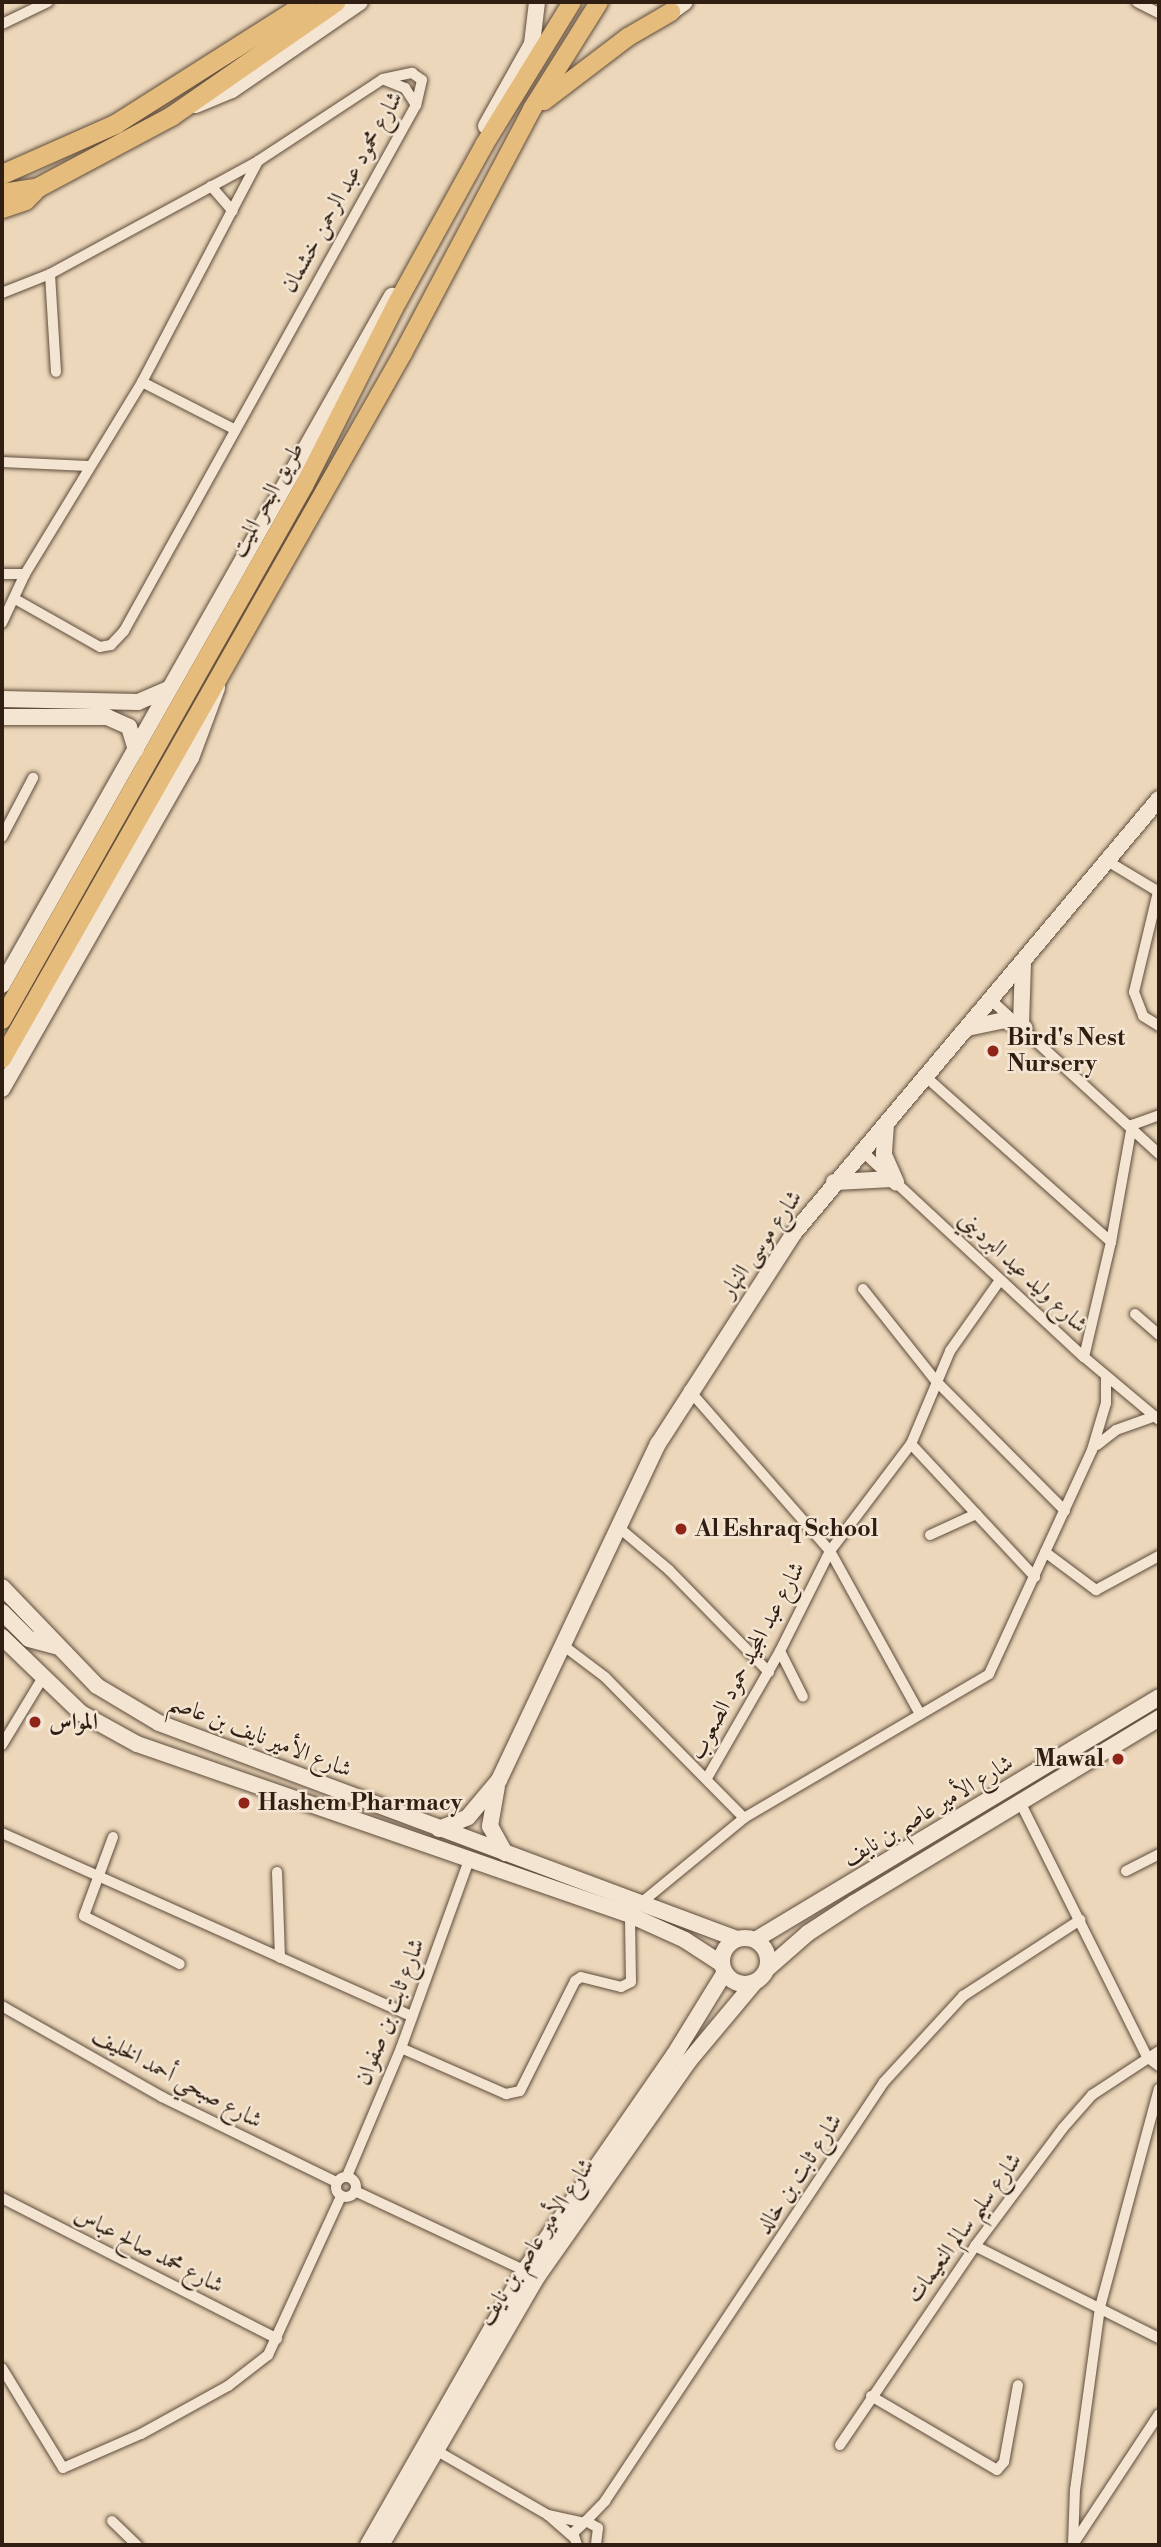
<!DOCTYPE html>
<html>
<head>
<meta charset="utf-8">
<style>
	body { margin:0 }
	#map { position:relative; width:1161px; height:2547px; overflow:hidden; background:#ecd7ba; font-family:"Libre Bodoni",Amiri,serif }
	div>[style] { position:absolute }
	.roads { filter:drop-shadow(0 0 2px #5e4c3b) drop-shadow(0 0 2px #5e4c3b) }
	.street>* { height:10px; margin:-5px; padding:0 5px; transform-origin:5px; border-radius:5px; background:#f3e5d2 }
	.street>.ring { margin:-5px; padding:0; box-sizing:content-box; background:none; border:10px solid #f3e5d2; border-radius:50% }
	.secondary>* { height:16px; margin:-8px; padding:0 8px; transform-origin:8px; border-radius:8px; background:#f3e5d2 }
	.secondary>.ring { margin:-8px; padding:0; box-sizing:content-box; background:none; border:16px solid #f3e5d2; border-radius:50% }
	.primary>* { height:18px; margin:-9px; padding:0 9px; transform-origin:9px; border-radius:9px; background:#e6bc7d }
	.highway>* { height:19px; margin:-9.5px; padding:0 9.5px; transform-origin:9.5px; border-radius:9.5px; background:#e6bc7d }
	.dots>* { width:19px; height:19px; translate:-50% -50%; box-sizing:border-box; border:4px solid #f3e5d2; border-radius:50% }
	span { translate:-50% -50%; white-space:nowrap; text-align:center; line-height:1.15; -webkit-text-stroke:5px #f3e5d2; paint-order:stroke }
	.street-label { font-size:23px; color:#2f1e11 }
	.poi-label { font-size:23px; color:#2f1e11; font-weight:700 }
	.left { translate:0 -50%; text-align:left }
	.right { translate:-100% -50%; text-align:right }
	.frame { position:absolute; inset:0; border:4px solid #2f1e11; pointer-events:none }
</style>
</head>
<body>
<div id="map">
	<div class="roads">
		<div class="street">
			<i style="left:1137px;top:2px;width:25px;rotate:27deg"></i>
			<i style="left:2px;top:24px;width:51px;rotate:-25.6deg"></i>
			<i style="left:385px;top:80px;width:22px;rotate:22deg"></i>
			<i style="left:405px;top:88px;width:20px;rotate:57deg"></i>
			<i style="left:211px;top:186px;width:33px;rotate:49deg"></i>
			<i style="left:50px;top:274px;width:98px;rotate:86.5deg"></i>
			<i style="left:2px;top:293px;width:52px;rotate:-21.6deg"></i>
			<i style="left:50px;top:274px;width:237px;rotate:-28.5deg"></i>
			<i style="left:258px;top:161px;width:149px;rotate:-33.3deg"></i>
			<i style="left:383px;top:79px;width:30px;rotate:-12deg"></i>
			<i style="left:412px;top:73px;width:12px;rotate:35deg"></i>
			<i style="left:422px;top:80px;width:26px;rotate:103deg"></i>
			<i style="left:416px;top:105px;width:602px;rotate:119.04deg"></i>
			<i style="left:124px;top:631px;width:19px;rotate:133deg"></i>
			<i style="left:111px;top:645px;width:11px;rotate:170deg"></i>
			<i style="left:100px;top:647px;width:98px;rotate:-150.5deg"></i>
			<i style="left:142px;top:382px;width:103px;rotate:27.1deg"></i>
			<i style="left:2px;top:462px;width:86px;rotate:2.7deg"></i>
			<i style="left:2px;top:574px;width:23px"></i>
			<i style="left:2px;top:623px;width:54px;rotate:-64.9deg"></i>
			<i style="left:25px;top:574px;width:225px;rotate:-58.6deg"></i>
			<i style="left:142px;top:382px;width:250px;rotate:-62.3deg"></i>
			<i style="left:2px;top:837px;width:67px;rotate:-62.3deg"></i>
			<i style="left:1109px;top:862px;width:58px;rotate:31deg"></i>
			<i style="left:1158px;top:892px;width:103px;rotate:103.5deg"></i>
			<i style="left:1134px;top:992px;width:26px;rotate:69deg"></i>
			<i style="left:1143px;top:1016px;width:19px;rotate:32deg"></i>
			<i style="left:991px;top:1000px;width:228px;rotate:42.5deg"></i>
			<i style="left:926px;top:1077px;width:248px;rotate:41.7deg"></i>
			<i style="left:862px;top:1151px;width:303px;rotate:42.9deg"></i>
			<i style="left:1084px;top:1357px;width:98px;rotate:40deg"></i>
			<i style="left:863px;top:1289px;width:117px;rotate:51.6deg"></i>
			<i style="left:936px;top:1381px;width:183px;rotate:45.2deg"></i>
			<i style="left:1135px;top:1314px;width:32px;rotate:41deg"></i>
			<i style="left:1084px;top:1357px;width:118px;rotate:-76.8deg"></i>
			<i style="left:1111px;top:1242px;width:119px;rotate:-79.8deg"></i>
			<i style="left:1132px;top:1125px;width:29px;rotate:-20deg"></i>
			<i style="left:689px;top:1390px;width:214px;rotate:48.8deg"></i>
			<i style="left:830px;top:1551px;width:186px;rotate:61.1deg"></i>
			<i style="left:911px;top:1444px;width:182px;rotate:47deg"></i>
			<i style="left:1097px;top:1445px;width:24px;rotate:-38deg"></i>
			<i style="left:1116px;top:1430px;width:41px;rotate:-19.7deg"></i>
			<i style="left:617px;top:1526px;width:68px;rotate:40.2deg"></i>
			<i style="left:669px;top:1570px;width:143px;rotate:45.6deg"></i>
			<i style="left:930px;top:1535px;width:51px;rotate:-24.5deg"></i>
			<i style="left:1045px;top:1552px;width:64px;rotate:36.7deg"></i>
			<i style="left:1096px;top:1590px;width:72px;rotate:-28.4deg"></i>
			<i style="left:564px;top:1646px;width:51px;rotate:37.1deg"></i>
			<i style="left:605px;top:1677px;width:198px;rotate:45.4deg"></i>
			<i style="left:780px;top:1651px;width:51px;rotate:63.4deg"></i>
			<i style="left:2px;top:1745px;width:77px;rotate:-58.8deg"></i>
			<i style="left:707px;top:1778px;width:146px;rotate:-60.1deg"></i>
			<i style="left:780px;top:1651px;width:112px;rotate:-63.4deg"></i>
			<i style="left:830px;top:1551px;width:134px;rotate:-52.9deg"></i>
			<i style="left:911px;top:1444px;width:101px;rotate:-67.2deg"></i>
			<i style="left:950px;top:1351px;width:87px;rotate:-54.8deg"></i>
			<i style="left:1019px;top:1800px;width:287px;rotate:63.5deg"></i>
			<i style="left:1147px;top:2057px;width:15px;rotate:37deg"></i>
			<i style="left:2px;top:1833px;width:448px;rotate:24.1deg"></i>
			<i style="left:113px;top:1837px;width:84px;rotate:110.2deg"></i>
			<i style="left:84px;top:1916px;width:107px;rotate:26.6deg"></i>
			<i style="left:1126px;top:1871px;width:37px;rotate:-27deg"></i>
			<i style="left:277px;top:1872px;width:86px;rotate:88deg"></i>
			<i style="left:641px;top:1903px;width:134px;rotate:-39.5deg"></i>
			<i style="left:744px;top:1818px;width:284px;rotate:-30.4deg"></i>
			<i style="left:989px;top:1674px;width:247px;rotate:-65.3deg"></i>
			<i style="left:1092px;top:1450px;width:49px;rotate:-73.4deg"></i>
			<i style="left:1106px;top:1403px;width:27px;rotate:-90deg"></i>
			<i style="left:2px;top:2006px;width:184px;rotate:29.6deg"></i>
			<i style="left:162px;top:2097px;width:194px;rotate:26deg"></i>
			<i style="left:401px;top:2048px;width:115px;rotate:23.7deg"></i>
			<i style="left:506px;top:2094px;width:14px;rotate:-12deg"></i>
			<i style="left:520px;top:2091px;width:123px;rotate:-63.4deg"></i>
			<i style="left:575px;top:1981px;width:7px;rotate:-34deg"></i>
			<i style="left:581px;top:1977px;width:41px;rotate:14deg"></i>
			<i style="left:621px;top:1987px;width:11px;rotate:-27deg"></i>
			<i style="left:631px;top:1982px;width:67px;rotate:-90.9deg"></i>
			<i style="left:347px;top:2176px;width:139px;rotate:-67.1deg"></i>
			<i style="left:401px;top:2048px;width:200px;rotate:-70.1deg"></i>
			<i class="ring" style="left:336px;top:2177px;width:10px;height:10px"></i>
			<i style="left:355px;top:2191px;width:193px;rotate:25.1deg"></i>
			<i style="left:2px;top:2198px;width:309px;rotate:27.1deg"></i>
			<i style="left:975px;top:2246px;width:206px;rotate:26.6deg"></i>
			<i style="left:2px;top:2368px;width:117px;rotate:58.6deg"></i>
			<i style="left:63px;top:2468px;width:85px;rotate:-23.6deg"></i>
			<i style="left:141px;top:2434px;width:99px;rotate:-28.9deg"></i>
			<i style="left:228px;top:2386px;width:51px;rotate:-37.8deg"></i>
			<i style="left:268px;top:2355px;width:175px;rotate:-65.3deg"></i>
			<i style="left:871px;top:2396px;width:146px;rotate:30.4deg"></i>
			<i style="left:997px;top:2470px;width:11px;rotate:-49deg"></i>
			<i style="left:1004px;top:2462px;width:78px;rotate:-79.7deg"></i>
			<i style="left:840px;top:2445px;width:240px;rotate:-55.8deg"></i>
			<i style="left:975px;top:2246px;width:147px;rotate:-53.3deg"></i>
			<i style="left:1063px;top:2128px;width:44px;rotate:-48.7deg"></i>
			<i style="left:1092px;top:2095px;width:80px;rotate:-33.3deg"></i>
			<i style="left:432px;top:2448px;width:134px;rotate:30deg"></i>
			<i style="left:548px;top:2515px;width:33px;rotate:41deg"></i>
			<i style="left:548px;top:2515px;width:35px;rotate:12deg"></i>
			<i style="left:112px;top:2521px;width:35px;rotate:44deg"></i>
			<i style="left:586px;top:2521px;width:28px;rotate:-46deg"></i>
			<i style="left:605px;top:2501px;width:503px;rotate:-56.34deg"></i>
			<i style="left:884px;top:2082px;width:117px;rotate:-47.4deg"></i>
			<i style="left:963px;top:1996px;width:140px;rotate:-33deg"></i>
			<i style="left:1074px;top:2543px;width:154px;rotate:-56.6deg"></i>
			<i style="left:1073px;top:2544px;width:54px;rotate:-87.9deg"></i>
			<i style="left:1075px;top:2490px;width:185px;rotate:-82.2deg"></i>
			<i style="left:1100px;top:2307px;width:226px;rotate:-74.9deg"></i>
			<i style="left:577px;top:2545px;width:13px;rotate:-108deg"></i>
			<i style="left:573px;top:2533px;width:18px;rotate:-43deg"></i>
			<i style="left:586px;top:2521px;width:14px;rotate:30deg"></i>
			<i style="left:598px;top:2528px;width:17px;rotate:97deg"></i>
		</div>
		<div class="secondary">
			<i style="left:671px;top:12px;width:17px;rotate:-36deg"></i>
			<i style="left:196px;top:105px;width:39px;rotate:-23deg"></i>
			<i style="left:232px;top:90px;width:155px;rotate:-34.5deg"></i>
			<i style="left:486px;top:126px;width:94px;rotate:-60.7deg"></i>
			<i style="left:532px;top:44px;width:42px;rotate:-83.2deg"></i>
			<i style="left:2px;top:699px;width:136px;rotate:1.3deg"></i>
			<i style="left:138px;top:702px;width:34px;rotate:-23deg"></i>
			<i style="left:2px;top:717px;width:105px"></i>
			<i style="left:107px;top:717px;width:24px;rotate:24deg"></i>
			<i style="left:129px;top:727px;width:24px;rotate:73deg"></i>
			<i style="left:2px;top:985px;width:792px;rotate:-60.49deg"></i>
			<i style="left:1021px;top:1024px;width:60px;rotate:-88.1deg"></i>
			<i style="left:967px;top:1028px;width:38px;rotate:-12deg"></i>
			<i style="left:1004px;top:1020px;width:22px;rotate:21deg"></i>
			<i style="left:2px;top:1089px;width:381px;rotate:-60.3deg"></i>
			<i style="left:191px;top:758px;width:75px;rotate:-69.6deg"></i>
			<i style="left:886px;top:1124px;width:31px;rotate:94deg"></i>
			<i style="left:884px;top:1155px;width:30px;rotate:66deg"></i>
			<i style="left:834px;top:1182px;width:59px;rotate:-2.9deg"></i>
			<i style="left:2px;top:1587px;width:137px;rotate:46.2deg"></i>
			<i style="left:97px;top:1686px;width:72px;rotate:30.8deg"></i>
			<i style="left:159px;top:1723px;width:617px;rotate:20.49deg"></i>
			<i style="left:2px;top:1612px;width:38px;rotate:45deg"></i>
			<i style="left:29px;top:1639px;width:28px;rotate:15deg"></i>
			<i style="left:2px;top:1637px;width:110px;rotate:43.9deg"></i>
			<i style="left:81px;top:1713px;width:64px;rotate:29deg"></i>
			<i style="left:137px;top:1744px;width:522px;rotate:19.13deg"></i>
			<i style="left:630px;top:1915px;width:60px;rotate:24.4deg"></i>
			<i style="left:685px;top:1940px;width:44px;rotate:33deg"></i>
			<i style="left:497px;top:1786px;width:41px;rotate:99.9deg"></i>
			<i style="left:490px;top:1826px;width:31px;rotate:61deg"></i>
			<i style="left:439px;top:1829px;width:31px;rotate:-22deg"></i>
			<i style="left:468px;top:1817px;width:48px;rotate:-50deg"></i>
			<i style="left:499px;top:1780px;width:372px;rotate:-64.7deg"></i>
			<i style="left:658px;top:1444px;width:251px;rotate:-57.2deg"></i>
			<i style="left:794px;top:1233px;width:567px;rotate:-49.94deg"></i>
			<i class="ring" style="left:722px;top:1938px;width:30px;height:30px"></i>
			<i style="left:755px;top:1940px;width:471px;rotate:-31deg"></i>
			<i style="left:767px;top:1969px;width:55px;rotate:-41.3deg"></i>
			<i style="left:808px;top:1933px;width:55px;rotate:-33.1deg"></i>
			<i style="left:854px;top:1903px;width:357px;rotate:-31.2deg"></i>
			<i style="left:368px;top:2545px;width:317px;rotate:-60.3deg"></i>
			<i style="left:525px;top:2270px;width:262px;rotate:-55.3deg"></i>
			<i style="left:674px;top:2055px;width:97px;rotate:-58.4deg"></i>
			<i style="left:381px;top:2545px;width:310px;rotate:-59.8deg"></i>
			<i style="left:537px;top:2277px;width:263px;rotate:-54.9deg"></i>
			<i style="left:688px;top:2062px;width:104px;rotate:-50.1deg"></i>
		</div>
		<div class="primary">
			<i style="left:544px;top:101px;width:106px;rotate:-37.3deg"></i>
			<i style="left:628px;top:37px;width:50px;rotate:-30.2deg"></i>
			<i style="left:2px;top:1020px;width:613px;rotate:-60.51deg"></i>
			<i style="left:304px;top:486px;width:208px;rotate:-63.1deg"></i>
			<i style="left:398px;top:301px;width:178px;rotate:-61.1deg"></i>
			<i style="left:484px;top:145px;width:168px;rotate:-58.4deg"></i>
			<i style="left:2px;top:1059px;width:812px;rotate:-60.4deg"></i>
			<i style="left:403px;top:353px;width:276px;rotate:-62.1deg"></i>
			<i style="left:532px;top:109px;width:126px;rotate:-57.9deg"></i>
		</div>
		<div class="highway">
			<i style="left:2px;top:174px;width:124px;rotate:-23.9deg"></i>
			<i style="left:115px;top:124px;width:227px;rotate:-32.4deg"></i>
			<i style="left:2px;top:193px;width:36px;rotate:-9deg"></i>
			<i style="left:38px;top:187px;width:151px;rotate:-28.1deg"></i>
			<i style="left:171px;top:116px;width:200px;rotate:-34.8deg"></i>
			<i style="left:2px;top:208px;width:24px;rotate:-19deg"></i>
			<i style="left:25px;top:200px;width:13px;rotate:-45deg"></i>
		</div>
	</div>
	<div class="dots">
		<i style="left:993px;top:1051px;background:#8f2418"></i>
		<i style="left:681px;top:1529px;background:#8f2418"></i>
		<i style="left:35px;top:1722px;background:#8f2418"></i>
		<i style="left:1118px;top:1759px;background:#8f2418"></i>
		<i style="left:244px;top:1803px;background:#8f2418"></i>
	</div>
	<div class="street-label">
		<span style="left:342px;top:192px;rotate:-61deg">شارع محمود عبد الرحمن خشمان</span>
		<span style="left:267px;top:500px;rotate:-61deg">طريق البحر الميت</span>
		<span style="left:761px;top:1244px;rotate:-55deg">شارع موسى النهار</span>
		<span style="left:1023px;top:1272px;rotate:43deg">شارع وليد عيد البرديني</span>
		<span style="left:747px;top:1661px;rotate:-62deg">شارع عبد المجيد حمود الصعوب</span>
		<span style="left:260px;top:1736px;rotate:21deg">شارع الأمير نايف بن عاصم</span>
		<span style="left:928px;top:1811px;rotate:-31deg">شارع الأمير عاصم بن نايف</span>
		<span style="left:390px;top:2012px;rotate:-69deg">شارع ثابت بن صفوان</span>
		<span style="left:177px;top:2078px;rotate:28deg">شارع صبحي أحمد الخليف</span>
		<span style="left:799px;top:2174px;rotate:-57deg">شارع ثابت بن خالد</span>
		<span style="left:964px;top:2228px;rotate:-54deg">شارع سليم سالم النعيمات</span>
		<span style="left:536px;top:2242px;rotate:-57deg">شارع الأمير عاصم بن نايف</span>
		<span style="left:149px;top:2250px;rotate:27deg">شارع محمد صالح عباس</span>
	</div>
	<div class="poi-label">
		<span class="left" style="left:1007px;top:1051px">Bird's Nest<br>Nursery</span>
		<span class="left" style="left:695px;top:1529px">Al Eshraq School</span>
		<span class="left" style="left:49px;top:1722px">المواس</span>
		<span class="right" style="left:1104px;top:1759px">Mawal</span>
		<span class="left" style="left:258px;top:1803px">Hashem Pharmacy</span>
	</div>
	<div class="frame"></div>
</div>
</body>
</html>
